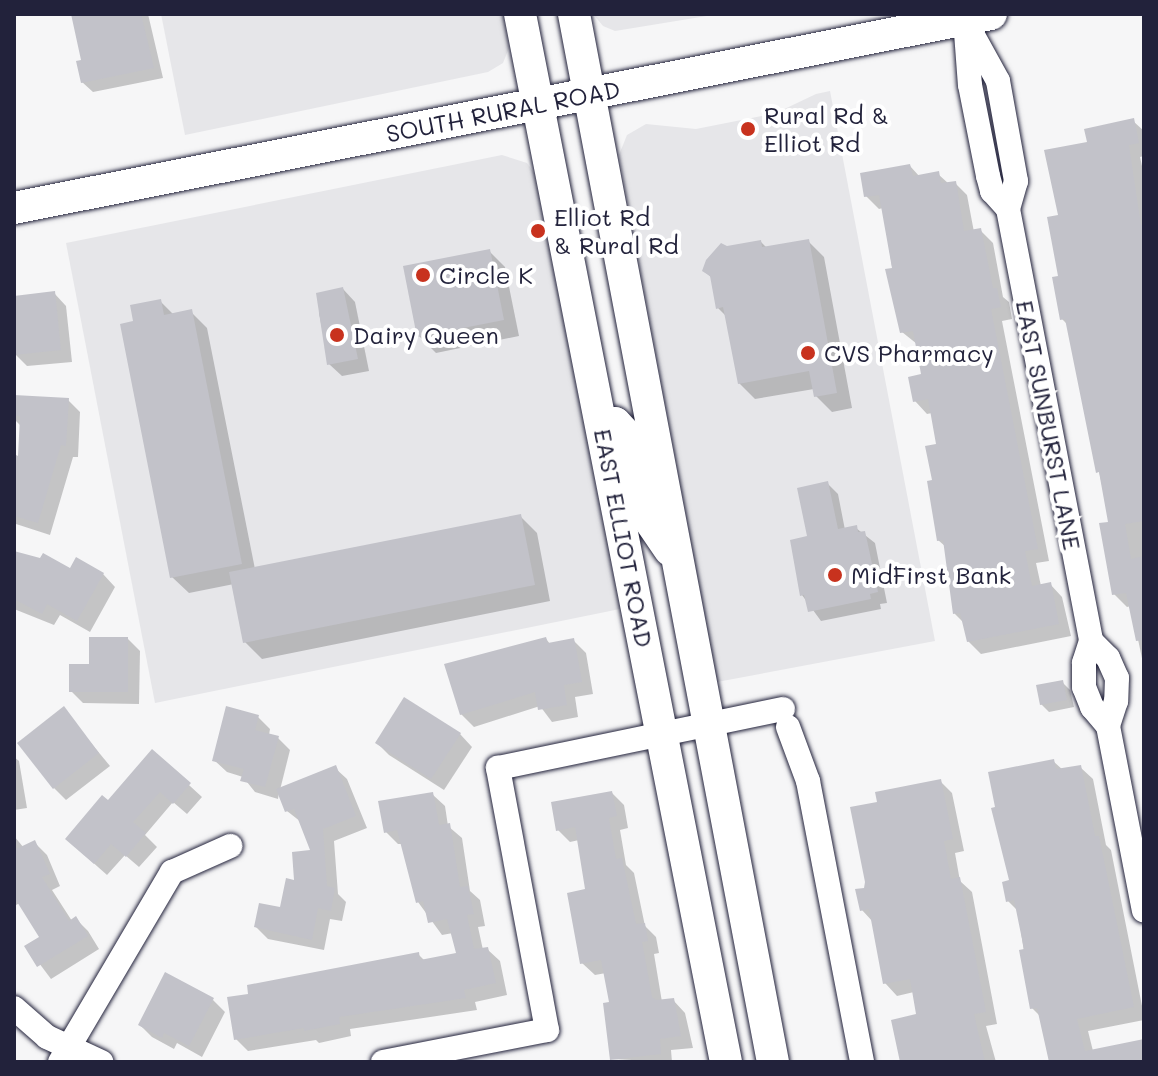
<!DOCTYPE html>
<html>
<head>
<meta charset="utf-8">
<style>
	body { margin:0 }
	#map { position:relative; width:1158px; height:1076px; overflow:hidden; background:#f6f6f7; font-family:Mali,sans-serif }
	div>[style] { position:absolute }
	.built>* { inset:0; background:#e6e6e9 }
	.shadow>* { inset:0; background:#0003 }
	.building>* { inset:0; background:#c2c2c9 }
	.roads { filter:drop-shadow(0 0 2px #22223b) drop-shadow(0 0 2px #22223b) }
	.minor>* { height:24px; margin:-12px; padding:0 12px; transform-origin:12px; border-radius:12px; background:#fff }
	.major>* { height:32px; margin:-16px; padding:0 16px; transform-origin:16px; border-radius:16px; background:#fff }
	.dots>* { width:22px; height:22px; translate:-50% -50%; box-sizing:border-box; border:4px solid #fff; border-radius:50% }
	span { translate:-50% -50%; white-space:nowrap; text-align:center; line-height:1.15; -webkit-text-stroke:8px #fff; paint-order:stroke }
	.street-label { font-size:24px; color:#22223b }
	.poi-label { font-size:24px; color:#22223b }
	.left { translate:0 -50%; text-align:left }
	.frame { position:absolute; inset:0; border:16px solid #22223b; pointer-events:none }
</style>
</head>
<body>
<div id="map">
	<div class="built">
		<i style="clip-path:polygon(161px 14px,503px 14px,509px 48px,503px 63px,488px 72px,185px 135px)"></i>
		<i style="clip-path:polygon(593px 14px,719px 14px,615px 31px,603px 26px)"></i>
		<i style="clip-path:polygon(830px 91px,935px 641px,717px 682px,619px 155px,627px 135px,646px 124px,696px 129px,776px 113px,816px 94px)"></i>
		<i style="clip-path:polygon(502px 155px,527px 163px,534px 173px,620px 609px,155px 703px,66px 243px)"></i>
	</div>
	<div class="shadow">
		<i style="clip-path:polygon(73px 14px,148px 14px,163px 78px,93px 92px,82px 82px,83px 61px)"></i>
		<i style="clip-path:polygon(1133px 121px,1144px 131px,1144px 156px,1140px 157px,1144px 175px,1144px 668px,1131px 606px,1127px 607px,1114px 594px,1110px 523px,1068px 325px,1062px 319px,1060px 278px,1060px 217px,1089px 143px)"></i>
		<i style="clip-path:polygon(910px 166px,920px 177px,938px 174px,949px 184px,955px 183px,967px 195px,974px 232px,980px 230px,993px 243px,1003px 297px,1009px 302px,1012px 319px,1002px 321px,1049px 561px,1036px 563px,1041px 586px,1050px 584px,1062px 597px,1071px 636px,981px 654px,968px 641px,964px 623px,955px 614px,946px 547px,938px 540px,935px 482px,939px 446px,932px 413px,927px 414px,915px 401px,923px 376px,917px 344px,902px 332px,883px 208px,879px 209px,866px 196px)"></i>
		<i style="clip-path:polygon(808px 241px,824px 257px,852px 408px,832px 412px,816px 396px,814px 389px,755px 399px,739px 383px,727px 317px,718px 308px,713px 279px,704px 271px,727px 249px,761px 242px,767px 248px)"></i>
		<i style="clip-path:polygon(489px 251px,505px 267px,519px 336px,436px 353px,419px 336px)"></i>
		<i style="clip-path:polygon(343px 289px,355px 302px,369px 371px,342px 376px,329px 364px,319px 313px)"></i>
		<i style="clip-path:polygon(54px 293px,66px 306px,72px 362px,27px 366px,15px 354px,14px 298px)"></i>
		<i style="clip-path:polygon(160px 301px,174px 315px,191px 312px,207px 328px,255px 569px,520px 516px,537px 533px,550px 601px,262px 659px,245px 642px,234px 584px,189px 593px,172px 577px,136px 323px)"></i>
		<i style="clip-path:polygon(14px 397px,68px 400px,80px 412px,78px 457px,73px 457px,50px 535px,16px 524px,14px 533px,14px 456px,20px 458px,21px 426px,14px 419px)"></i>
		<i style="clip-path:polygon(827px 483px,838px 494px,845px 530px,856px 528px,875px 543px,887px 603px,880px 604px,881px 609px,821px 621px,802px 595px,810px 538px)"></i>
		<i style="clip-path:polygon(14px 553px,70px 571px,103px 574px,115px 587px,90px 632px,60px 615px,54px 625px,14px 609px)"></i>
		<i style="clip-path:polygon(128px 639px,140px 651px,139px 704px,83px 703px,71px 691px,91px 666px)"></i>
		<i style="clip-path:polygon(546px 639px,551px 645px,574px 641px,586px 653px,593px 694px,575px 697px,578px 717px,552px 722px,540px 706px,474px 727px,461px 714px,447px 666px)"></i>
		<i style="clip-path:polygon(1062px 682px,1070px 690px,1074px 707px,1049px 712px,1041px 704px)"></i>
		<i style="clip-path:polygon(63px 709px,110px 766px,66px 800px,54px 788px)"></i>
		<i style="clip-path:polygon(258px 717px,270px 729px,269px 735px,278px 738px,290px 750px,280px 790px,335px 768px,347px 779px,367px 828px,334px 841px,338px 894px,346px 902px,342px 921px,330px 919px,324px 950px,268px 939px,256px 927px,282px 910px,312px 852px,301px 822px,287px 811px,279px 792px,278px 799px,255px 792px,243px 777px,227px 772px,214px 760px)"></i>
		<i style="clip-path:polygon(460px 734px,472px 747px,444px 790px,389px 755px,377px 743px)"></i>
		<i style="clip-path:polygon(153px 752px,202px 797px,187px 814px,173px 802px,145px 835px,157px 847px,139px 867px,125px 855px,107px 875px,80px 851px,108px 803px)"></i>
		<i style="clip-path:polygon(14px 757px,19px 761px,27px 808px,14px 810px)"></i>
		<i style="clip-path:polygon(1053px 761px,1063px 770px,1080px 767px,1093px 779px,1106px 845px,1111px 850px,1144px 1016px,1144px 1020px,1088px 1031px,1093px 1051px,1144px 1043px,1144px 1062px,1051px 1062px,1042px 1018px,1032px 1008px,1018px 911px,1008px 901px)"></i>
		<i style="clip-path:polygon(940px 781px,952px 793px,964px 851px,955px 853px,960px 881px,972px 892px,997px 1024px,986px 1026px,996px 1062px,901px 1062px,919px 1016px,914px 992px,897px 996px,885px 983px,873px 922px,862px 910px,879px 803px)"></i>
		<i style="clip-path:polygon(612px 793px,624px 805px,628px 828px,620px 830px,626px 865px,634px 873px,645px 926px,656px 937px,659px 953px,654px 954px,662px 1002px,673px 1000px,685px 1013px,693px 1048px,671px 1050px,672px 1062px,612px 1059px,611px 1004px,606px 973px,595px 975px,582px 963px,588px 890px,579px 840px,570px 842px,558px 830px)"></i>
		<i style="clip-path:polygon(432px 794px,445px 806px,448px 826px,462px 838px,470px 891px,480px 900px,485px 926px,478px 927px,483px 950px,487px 949px,500px 961px,507px 995px,475px 1002px,477px 1010px,350px 1029px,351px 1036px,319px 1043px,316px 1040px,248px 1051px,236px 1039px,418px 954px,425px 961px,458px 954px,453px 933px,442px 935px,418px 902px,402px 844px,398px 844px,386px 832px)"></i>
		<i style="clip-path:polygon(14px 836px,24px 848px,35px 843px,47px 855px,60px 886px,52px 890px,72px 921px,76px 919px,88px 931px,99px 949px,51px 979px,27px 947px,42px 938px,20px 903px,14px 906px)"></i>
		<i style="clip-path:polygon(213px 1000px,225px 1012px,202px 1057px,177px 1043px,174px 1049px,152px 1037px,140px 1025px)"></i>
	</div>
	<div class="building">
		<i style="clip-path:polygon(71px 14px,141px 14px,154px 68px,81px 83px,76px 61px,81px 60px)"></i>
		<i style="clip-path:polygon(1134px 118px,1139px 143px,1129px 145px,1141px 225px,1144px 224px,1144px 521px,1125px 524px,1131px 559px,1144px 556px,1144px 640px,1136px 641px,1126px 593px,1112px 595px,1099px 523px,1108px 522px,1099px 472px,1096px 473px,1065px 319px,1060px 320px,1052px 277px,1058px 276px,1047px 217px,1058px 215px,1044px 150px,1087px 142px,1084px 129px)"></i>
		<i style="clip-path:polygon(910px 164px,913px 176px,939px 171px,941px 183px,956px 181px,964px 231px,981px 228px,993px 288px,997px 288px,1001px 307px,991px 309px,1038px 549px,1025px 551px,1032px 586px,1051px 582px,1059px 624px,967px 642px,960px 613px,953px 614px,943px 540px,937px 541px,927px 481px,932px 480px,925px 446px,936px 444px,928px 399px,913px 402px,908px 377px,921px 374px,913px 331px,900px 333px,885px 269px,892px 268px,879px 195px,864px 197px,860px 173px)"></i>
		<i style="clip-path:polygon(809px 239px,837px 393px,814px 397px,809px 371px,738px 384px,723px 307px,716px 309px,710px 276px,702px 271px,706px 260px,721px 243px,727px 246px,761px 240px,762px 247px)"></i>
		<i style="clip-path:polygon(490px 249px,504px 320px,417px 337px,403px 266px)"></i>
		<i style="clip-path:polygon(343px 287px,358px 359px,327px 365px,316px 293px)"></i>
		<i style="clip-path:polygon(55px 291px,61px 350px,14px 355px,14px 296px)"></i>
		<i style="clip-path:polygon(161px 299px,164px 315px,192px 309px,242px 564px,170px 578px,120px 324px,133px 321px,130px 305px)"></i>
		<i style="clip-path:polygon(14px 395px,69px 398px,66px 446px,61px 445px,38px 523px,14px 516px,14px 454px,18px 456px,20px 416px,14px 415px)"></i>
		<i style="clip-path:polygon(828px 481px,838px 529px,857px 525px,858px 532px,865px 531px,878px 592px,870px 594px,871px 599px,808px 612px,804px 595px,800px 596px,790px 540px,807px 536px,797px 488px)"></i>
		<i style="clip-path:polygon(521px 514px,535px 585px,243px 643px,229px 572px)"></i>
		<i style="clip-path:polygon(14px 551px,40px 558px,43px 553px,70px 568px,76px 557px,104px 573px,77px 621px,47px 604px,42px 614px,14px 599px)"></i>
		<i style="clip-path:polygon(89px 637px,128px 637px,128px 692px,69px 692px,69px 664px,89px 664px)"></i>
		<i style="clip-path:polygon(546px 637px,548px 643px,574px 638px,582px 682px,564px 685px,567px 705px,538px 710px,535px 692px,460px 715px,444px 664px)"></i>
		<i style="clip-path:polygon(1063px 680px,1067px 700px,1040px 705px,1036px 685px)"></i>
		<i style="clip-path:polygon(404px 697px,461px 733px,431px 779px,375px 743px)"></i>
		<i style="clip-path:polygon(64px 706px,99px 753px,53px 789px,17px 743px)"></i>
		<i style="clip-path:polygon(226px 706px,259px 715px,255px 730px,279px 736px,265px 787px,240px 781px,244px 769px,212px 761px)"></i>
		<i style="clip-path:polygon(152px 749px,191px 783px,173px 804px,160px 792px,133px 822px,146px 833px,126px 857px,111px 844px,94px 864px,65px 839px,102px 795px,108px 800px)"></i>
		<i style="clip-path:polygon(1054px 759px,1056px 769px,1081px 765px,1095px 836px,1099px 836px,1134px 1007px,1077px 1019px,1085px 1051px,1144px 1039px,1144px 1062px,1049px 1062px,1037px 1008px,1030px 1009px,1019px 950px,1024px 949px,1014px 900px,1006px 902px,1002px 882px,1009px 880px,991px 808px,995px 807px,988px 772px)"></i>
		<i style="clip-path:polygon(336px 765px,356px 816px,323px 829px,327px 886px,335px 888px,331px 911px,318px 908px,312px 940px,254px 927px,259px 903px,280px 907px,286px 878px,294px 880px,292px 852px,310px 850px,294px 809px,285px 812px,276px 789px)"></i>
		<i style="clip-path:polygon(941px 779px,953px 839px,944px 841px,951px 879px,960px 877px,986px 1012px,974px 1014px,985px 1062px,900px 1062px,891px 1020px,916px 1014px,910px 979px,883px 984px,869px 909px,860px 911px,855px 889px,864px 888px,865px 882px,850px 807px,877px 802px,875px 792px)"></i>
		<i style="clip-path:polygon(612px 791px,617px 816px,609px 818px,616px 859px,622px 858px,636px 924px,645px 923px,648px 941px,642px 942px,652px 997px,656px 1000px,674px 998px,681px 1036px,660px 1039px,661px 1054px,610px 1060px,603px 1003px,609px 1002px,601px 960px,580px 964px,567px 893px,585px 889px,575px 827px,556px 831px,551px 802px)"></i>
		<i style="clip-path:polygon(433px 792px,439px 825px,450px 823px,460px 887px,468px 886px,474px 914px,467px 915px,474px 949px,488px 947px,496px 983px,464px 990px,466px 998px,339px 1017px,340px 1024px,304px 1031px,304px 1028px,234px 1040px,227px 997px,248px 994px,247px 985px,419px 952px,420px 960px,456px 953px,447px 919px,428px 923px,423px 901px,416px 903px,397px 830px,384px 833px,378px 801px)"></i>
		<i style="clip-path:polygon(35px 840px,50px 874px,42px 877px,69px 921px,76px 916px,88px 936px,37px 967px,24px 946px,39px 937px,14px 897px,14px 850px)"></i>
		<i style="clip-path:polygon(165px 972px,214px 998px,189px 1046px,164px 1033px,162px 1038px,138px 1025px)"></i>
	</div>
	<div class="roads">
		<div class="minor">
			<i style="left:965px;top:19px;width:66px;rotate:85.7deg"></i>
			<i style="left:970px;top:85px;width:93px;rotate:78.8deg"></i>
			<i style="left:988px;top:176px;width:16px;rotate:75deg"></i>
			<i style="left:992px;top:191px;width:24px;rotate:48deg"></i>
			<i style="left:1008px;top:209px;width:440px;rotate:79.1deg"></i>
			<i style="left:1091px;top:641px;width:23px;rotate:108deg"></i>
			<i style="left:1084px;top:663px;width:24px;rotate:90deg"></i>
			<i style="left:1084px;top:687px;width:22px;rotate:68deg"></i>
			<i style="left:1092px;top:707px;width:25px;rotate:50deg"></i>
			<i style="left:1108px;top:726px;width:188px;rotate:79deg"></i>
			<i style="left:970px;top:30px;width:58px;rotate:61.2deg"></i>
			<i style="left:998px;top:81px;width:102px;rotate:79.8deg"></i>
			<i style="left:1016px;top:181px;width:29px;rotate:106deg"></i>
			<i style="left:1091px;top:641px;width:24px;rotate:45deg"></i>
			<i style="left:1108px;top:658px;width:22px;rotate:66deg"></i>
			<i style="left:1117px;top:678px;width:23px;rotate:92deg"></i>
			<i style="left:1116px;top:701px;width:26px;rotate:108deg"></i>
			<i style="left:788px;top:727px;width:58px;rotate:69.7deg"></i>
			<i style="left:808px;top:781px;width:286px;rotate:79.1deg"></i>
			<i style="left:14px;top:1008px;width:44px;rotate:41.3deg"></i>
			<i style="left:47px;top:1037px;width:60px;rotate:24.8deg"></i>
			<i style="left:60px;top:1062px;width:221px;rotate:-59.5deg"></i>
			<i style="left:172px;top:872px;width:64px;rotate:-24.1deg"></i>
			<i style="left:383px;top:1062px;width:167px;rotate:-11deg"></i>
			<i style="left:547px;top:1030px;width:267px;rotate:-100.6deg"></i>
			<i style="left:498px;top:768px;width:291px;rotate:-11.7deg"></i>
		</div>
		<div class="major">
			<i style="left:520px;top:14px;width:1068px;rotate:78.88deg"></i>
			<i style="left:574px;top:14px;width:1067px;rotate:79.25deg"></i>
			<i style="left:14px;top:208px;width:996px;rotate:-11.23deg"></i>
			<i style="left:602px;top:425px;width:13px;rotate:-9deg"></i>
			<i style="left:615px;top:423px;width:16px;rotate:47deg"></i>
			<i style="left:626px;top:435px;width:82px;rotate:76deg"></i>
			<i style="left:646px;top:515px;width:42px;rotate:55.6deg"></i>
		</div>
	</div>
	<div class="dots">
		<i style="left:748px;top:129px;background:#c8321e"></i>
		<i style="left:538px;top:231px;background:#c8321e"></i>
		<i style="left:423px;top:275px;background:#c8321e"></i>
		<i style="left:337px;top:335px;background:#c8321e"></i>
		<i style="left:808px;top:353px;background:#c8321e"></i>
		<i style="left:835px;top:575px;background:#c8321e"></i>
	</div>
	<div class="street-label">
		<span style="left:503px;top:111px;rotate:-11deg">SOUTH RURAL ROAD</span>
		<span style="left:1049px;top:425px;rotate:79deg">EAST SUNBURST LANE</span>
		<span style="left:624px;top:538px;rotate:79deg">EAST ELLIOT ROAD</span>
	</div>
	<div class="poi-label">
		<span class="left" style="left:764px;top:129px">Rural Rd &amp;<br>Elliot Rd</span>
		<span class="left" style="left:554px;top:231px">Elliot Rd<br>&amp; Rural Rd</span>
		<span class="left" style="left:439px;top:275px">Circle K</span>
		<span class="left" style="left:353px;top:335px">Dairy Queen</span>
		<span class="left" style="left:824px;top:353px">CVS Pharmacy</span>
		<span class="left" style="left:851px;top:575px">MidFirst Bank</span>
	</div>
	<div class="frame"></div>
</div>
</body>
</html>
